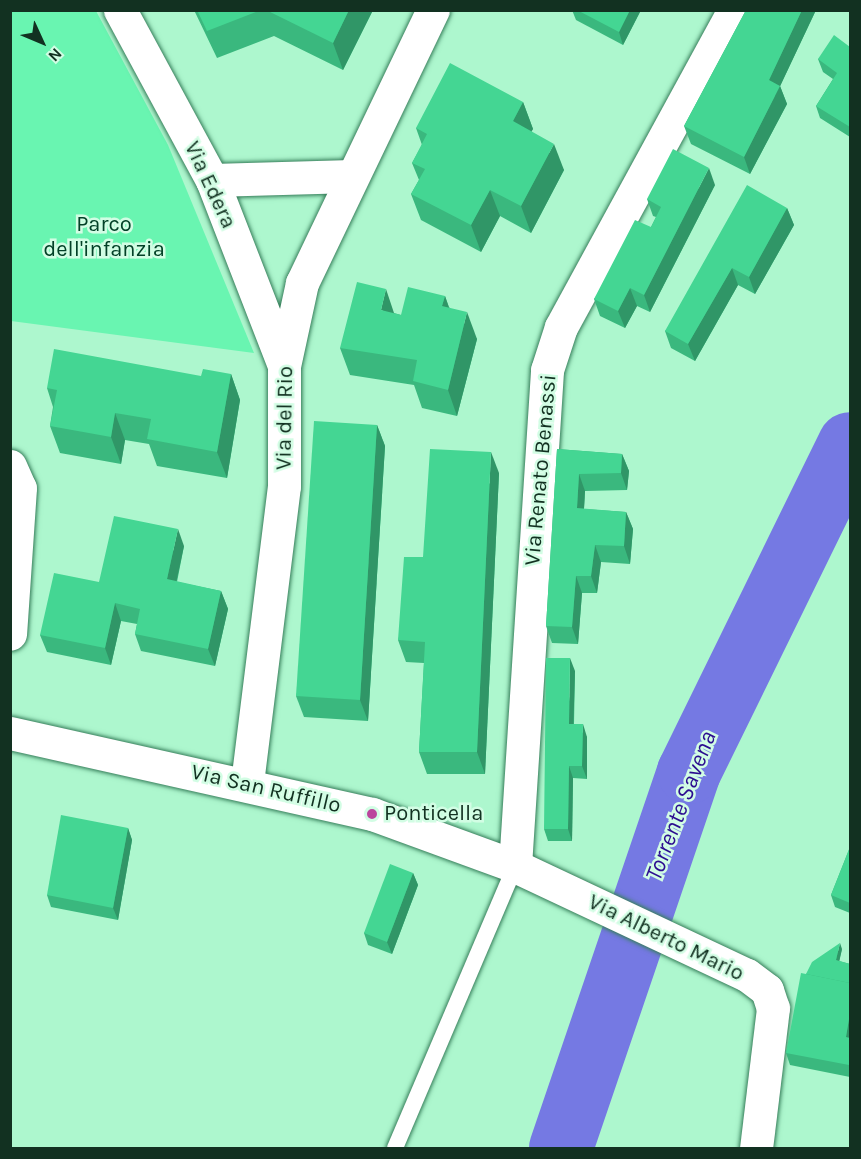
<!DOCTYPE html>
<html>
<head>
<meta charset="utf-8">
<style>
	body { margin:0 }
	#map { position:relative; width:861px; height:1159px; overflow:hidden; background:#adf7ce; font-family:Karla,sans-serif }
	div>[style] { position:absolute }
	.green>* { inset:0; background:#69f5b1 }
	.river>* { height:64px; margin:-32px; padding:0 32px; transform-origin:32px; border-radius:32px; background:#7579e3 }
	.roads { filter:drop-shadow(0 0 2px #367e5a) drop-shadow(0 0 2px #367e5a) }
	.lane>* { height:16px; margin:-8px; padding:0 8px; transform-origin:8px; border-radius:8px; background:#fff }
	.street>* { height:33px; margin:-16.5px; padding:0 16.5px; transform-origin:16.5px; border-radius:16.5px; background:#fff }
	.secondary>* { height:33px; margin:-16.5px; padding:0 16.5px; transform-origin:16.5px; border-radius:16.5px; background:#fff }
	.wall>* { inset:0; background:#3ab87e }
	.shaded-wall>* { inset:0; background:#309667 }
	.building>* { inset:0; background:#44d693 }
	.dots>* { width:16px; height:16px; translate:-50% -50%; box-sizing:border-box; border:3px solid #d2fde4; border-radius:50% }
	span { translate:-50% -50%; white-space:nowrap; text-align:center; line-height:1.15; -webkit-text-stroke:5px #d2fde4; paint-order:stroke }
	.street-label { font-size:22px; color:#123121 }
	.park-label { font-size:22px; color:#024127 }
	.poi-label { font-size:22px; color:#123121 }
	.left { translate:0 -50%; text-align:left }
	.water-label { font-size:24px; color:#2c0d90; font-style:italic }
	.frame { position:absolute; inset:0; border:12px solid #123121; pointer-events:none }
	.north { position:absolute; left:12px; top:12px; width:60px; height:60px; -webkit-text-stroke:4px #d2fde4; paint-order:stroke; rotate:134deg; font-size:16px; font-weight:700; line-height:24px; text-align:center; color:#123121 }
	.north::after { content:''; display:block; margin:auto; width:21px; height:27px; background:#123121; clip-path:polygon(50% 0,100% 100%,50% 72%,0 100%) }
</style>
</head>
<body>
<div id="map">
	<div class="green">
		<i style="clip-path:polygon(11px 10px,96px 11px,168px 145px,254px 353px,11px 321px)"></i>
	</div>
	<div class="river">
		<i style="left:561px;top:1148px;width:397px;rotate:-71.2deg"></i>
		<i style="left:689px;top:772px;width:365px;rotate:-63.9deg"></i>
	</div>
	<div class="roads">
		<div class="lane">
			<i style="left:395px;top:1148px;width:306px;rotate:-66.9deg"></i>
		</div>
		<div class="street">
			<i style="left:120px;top:10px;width:193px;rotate:61.6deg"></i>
			<i style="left:212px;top:180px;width:199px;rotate:68.8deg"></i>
			<i style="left:212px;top:180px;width:140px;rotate:-1.6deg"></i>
			<i style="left:10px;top:466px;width:24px;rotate:66deg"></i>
			<i style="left:20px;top:488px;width:146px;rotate:93.9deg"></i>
			<i style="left:247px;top:783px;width:299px;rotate:-82.9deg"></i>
			<i style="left:284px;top:486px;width:120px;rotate:-90deg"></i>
			<i style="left:284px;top:366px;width:85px;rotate:-77.8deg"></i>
			<i style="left:302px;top:283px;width:303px;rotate:-64.4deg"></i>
			<i style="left:515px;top:866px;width:497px;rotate:-86.3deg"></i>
			<i style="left:547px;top:370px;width:45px;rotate:-72deg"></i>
			<i style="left:561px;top:327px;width:361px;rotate:-61.4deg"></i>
		</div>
		<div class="secondary">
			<i style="left:10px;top:733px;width:371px;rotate:12.6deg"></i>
			<i style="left:372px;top:814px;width:152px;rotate:20deg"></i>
			<i style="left:515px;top:866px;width:256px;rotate:25.2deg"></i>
			<i style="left:747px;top:975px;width:25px;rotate:37deg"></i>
			<i style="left:767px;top:990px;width:19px;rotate:72deg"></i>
			<i style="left:773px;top:1008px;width:141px;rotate:96.9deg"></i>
		</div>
	</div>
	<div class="wall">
		<i style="clip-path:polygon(194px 10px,373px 10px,343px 70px,274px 36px,217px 58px)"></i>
		<i style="clip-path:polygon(572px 10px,641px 10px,623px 45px,576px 20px)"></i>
		<i style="clip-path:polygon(746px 10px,816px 10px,780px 86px,787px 104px,750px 174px,691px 144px,684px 126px)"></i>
		<i style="clip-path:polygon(850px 47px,850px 137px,820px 118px,816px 106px,833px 79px,823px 72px,818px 59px)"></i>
		<i style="clip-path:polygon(523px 102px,533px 129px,531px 131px,564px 170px,531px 233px,500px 216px,481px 252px,421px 220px,411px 194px,419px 180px,412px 163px,422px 145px,416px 128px)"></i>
		<i style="clip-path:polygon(715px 185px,650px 312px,637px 306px,625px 328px,600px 316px,594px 299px,651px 227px,656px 217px,653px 216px,647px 199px)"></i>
		<i style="clip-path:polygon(787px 208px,794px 225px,755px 294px,738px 285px,695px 361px,671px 348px,665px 331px)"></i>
		<i style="clip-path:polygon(445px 296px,449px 307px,477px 339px,457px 416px,422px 408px,414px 385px,350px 375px,340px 348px,394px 313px,401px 315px)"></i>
		<i style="clip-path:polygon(231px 374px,240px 400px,227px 478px,157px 466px,149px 444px,125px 440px,121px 464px,60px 453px,50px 426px,53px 407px,47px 388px)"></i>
		<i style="clip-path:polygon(377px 425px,385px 446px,368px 721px,304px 717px,296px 696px)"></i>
		<i style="clip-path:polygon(557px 449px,622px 454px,629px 471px,627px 490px,585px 491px,584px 509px,626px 512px,633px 529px,630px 564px,601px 562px,597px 593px,582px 593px,578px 644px,552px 643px,546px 626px)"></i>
		<i style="clip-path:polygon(499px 473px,485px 774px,427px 774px,419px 752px,424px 663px,406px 662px,398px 640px,423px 557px)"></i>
		<i style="clip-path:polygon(184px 546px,177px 582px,221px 591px,228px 609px,215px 666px,141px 651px,135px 634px,137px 624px,121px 621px,111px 665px,47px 652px,40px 635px,99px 582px)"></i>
		<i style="clip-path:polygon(575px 671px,574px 724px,587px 737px,587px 779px,573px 778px,572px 841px,548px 841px,544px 829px)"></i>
		<i style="clip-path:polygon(128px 828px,132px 840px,118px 920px,51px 907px,47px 895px)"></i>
		<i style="clip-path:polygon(850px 847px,850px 913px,835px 907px,831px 895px)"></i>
		<i style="clip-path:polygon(413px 873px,418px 885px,392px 954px,368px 945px,364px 933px)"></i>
		<i style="clip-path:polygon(842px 949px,839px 961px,850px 964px,850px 1077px,790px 1065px,786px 1053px,806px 974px)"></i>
	</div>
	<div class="shaded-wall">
		<i style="clip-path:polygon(349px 10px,373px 10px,343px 70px,333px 43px)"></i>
		<i style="clip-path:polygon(630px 10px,641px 10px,623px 45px,619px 32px)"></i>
		<i style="clip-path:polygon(802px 10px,816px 10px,775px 97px,769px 80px)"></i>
		<i style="clip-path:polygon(780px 86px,787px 104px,750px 174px,744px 157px)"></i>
		<i style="clip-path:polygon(523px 102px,533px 129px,522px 148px,513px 121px)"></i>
		<i style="clip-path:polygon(554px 144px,564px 170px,531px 233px,521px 206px)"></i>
		<i style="clip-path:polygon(709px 168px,715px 185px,650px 312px,644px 295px)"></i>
		<i style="clip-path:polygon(490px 190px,500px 216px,481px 252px,471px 225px)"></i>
		<i style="clip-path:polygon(787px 208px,794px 225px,755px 294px,749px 277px)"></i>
		<i style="clip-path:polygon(732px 268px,738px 285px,695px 361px,688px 344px)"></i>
		<i style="clip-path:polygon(630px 288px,637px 306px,625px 328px,618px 311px)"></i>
		<i style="clip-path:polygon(386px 289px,395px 316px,381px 310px)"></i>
		<i style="clip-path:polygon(445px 296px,454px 323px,442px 306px)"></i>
		<i style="clip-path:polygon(467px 312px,477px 339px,457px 416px,448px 390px)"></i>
		<i style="clip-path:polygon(231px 374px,240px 400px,227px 478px,217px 452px)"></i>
		<i style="clip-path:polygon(115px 413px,125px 440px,121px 464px,111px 437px)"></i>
		<i style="clip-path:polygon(377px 425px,385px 446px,368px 721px,360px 700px)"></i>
		<i style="clip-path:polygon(491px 452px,499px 473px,485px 774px,477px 752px)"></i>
		<i style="clip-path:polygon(622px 454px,629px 471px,627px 490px,621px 473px)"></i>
		<i style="clip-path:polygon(579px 474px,585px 491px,583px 526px,577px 508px)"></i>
		<i style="clip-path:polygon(626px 512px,633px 529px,630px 564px,624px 546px)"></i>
		<i style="clip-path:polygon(178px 529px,184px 546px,173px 597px,167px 579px)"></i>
		<i style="clip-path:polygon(595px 545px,601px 562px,597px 593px,591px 576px)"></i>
		<i style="clip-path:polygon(576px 576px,582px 593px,578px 644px,572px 627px)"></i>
		<i style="clip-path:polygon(221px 591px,228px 609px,215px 666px,208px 649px)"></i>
		<i style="clip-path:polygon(115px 603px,121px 621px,111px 665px,105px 648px)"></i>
		<i style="clip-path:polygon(570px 658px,575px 671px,573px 736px,569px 724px)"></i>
		<i style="clip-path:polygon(583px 724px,587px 737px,587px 779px,582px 766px)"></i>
		<i style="clip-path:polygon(569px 766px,573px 778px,572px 841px,568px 829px)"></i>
		<i style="clip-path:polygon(128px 828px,132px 840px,118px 920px,113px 908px)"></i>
		<i style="clip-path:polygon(413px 873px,418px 885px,392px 954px,387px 942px)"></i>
		<i style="clip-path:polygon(840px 943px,842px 949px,838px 967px,836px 960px)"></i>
		<i style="clip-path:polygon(850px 1013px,850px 1044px,846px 1037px)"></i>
	</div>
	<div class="building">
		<i style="clip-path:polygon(197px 10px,261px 10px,207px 31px)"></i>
		<i style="clip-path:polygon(266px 10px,349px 10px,333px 43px)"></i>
		<i style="clip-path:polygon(577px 10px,630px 10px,619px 32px)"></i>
		<i style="clip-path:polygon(746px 10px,802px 10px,769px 80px,780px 86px,744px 157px,684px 126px)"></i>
		<i style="clip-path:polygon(834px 35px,850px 47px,850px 127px,816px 106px,837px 73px,818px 59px)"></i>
		<i style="clip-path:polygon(450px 63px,523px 102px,513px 121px,554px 144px,521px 206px,490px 190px,471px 225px,411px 194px,425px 169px,412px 163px,427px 134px,416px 128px)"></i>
		<i style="clip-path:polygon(673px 149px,709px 168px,644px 295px,630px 288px,618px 311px,594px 299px,635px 220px,651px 227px,661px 207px,647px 199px)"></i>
		<i style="clip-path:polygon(747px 185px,787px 208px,749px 277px,732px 268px,688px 344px,665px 331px)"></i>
		<i style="clip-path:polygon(357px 282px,386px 289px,381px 310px,401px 315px,408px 287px,445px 296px,442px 306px,467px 312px,448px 390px,413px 381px,417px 360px,340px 348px)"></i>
		<i style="clip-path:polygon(54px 349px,201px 376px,203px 369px,231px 374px,217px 452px,147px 439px,151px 419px,115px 413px,111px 437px,50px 426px,57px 390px,47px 388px)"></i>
		<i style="clip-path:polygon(314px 421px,377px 425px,360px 700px,296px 696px)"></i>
		<i style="clip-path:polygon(430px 449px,491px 452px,477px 752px,419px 752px,425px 642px,398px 640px,404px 557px,423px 557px)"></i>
		<i style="clip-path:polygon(557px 449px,622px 454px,621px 473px,579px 474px,577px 508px,626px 512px,624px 546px,595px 545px,591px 576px,576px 576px,572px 627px,546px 626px)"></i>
		<i style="clip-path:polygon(114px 516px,178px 529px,167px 579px,221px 591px,208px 649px,135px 634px,140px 609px,115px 603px,105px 648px,40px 635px,54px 573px,99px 582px)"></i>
		<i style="clip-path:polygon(546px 658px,570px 658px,569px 724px,583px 724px,582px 766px,569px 766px,568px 829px,544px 829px)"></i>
		<i style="clip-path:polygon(61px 815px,128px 828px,113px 908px,47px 895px)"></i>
		<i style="clip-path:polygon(850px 847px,850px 903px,831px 895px)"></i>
		<i style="clip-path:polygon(390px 864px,413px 873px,387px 942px,364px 933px)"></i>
		<i style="clip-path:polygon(840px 943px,836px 960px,850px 964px,850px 983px,806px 974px,812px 962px)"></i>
		<i style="clip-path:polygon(801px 973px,850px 983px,850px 1013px,846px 1037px,850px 1038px,850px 1057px,849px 1065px,786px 1053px)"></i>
	</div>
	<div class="dots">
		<i style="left:372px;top:814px;background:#bb459d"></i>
	</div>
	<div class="street-label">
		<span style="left:210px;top:185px;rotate:65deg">Via Edera</span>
		<span style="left:285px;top:418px;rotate:-89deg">Via del Rio</span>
		<span style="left:541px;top:470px;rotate:-85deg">Via Renato Benassi</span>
		<span style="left:266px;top:789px;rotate:13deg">Via San Ruffillo</span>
		<span style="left:666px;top:938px;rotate:26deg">Via Alberto Mario</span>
	</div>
	<div class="park-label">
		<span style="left:104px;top:237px">Parco<br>dell'infanzia</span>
	</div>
	<div class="poi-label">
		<span class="left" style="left:384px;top:814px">Ponticella</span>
	</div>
	<div class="water-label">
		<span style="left:681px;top:806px;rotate:-69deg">Torrente Savena</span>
	</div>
	<div class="frame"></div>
	<div class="north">N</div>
</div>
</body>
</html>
